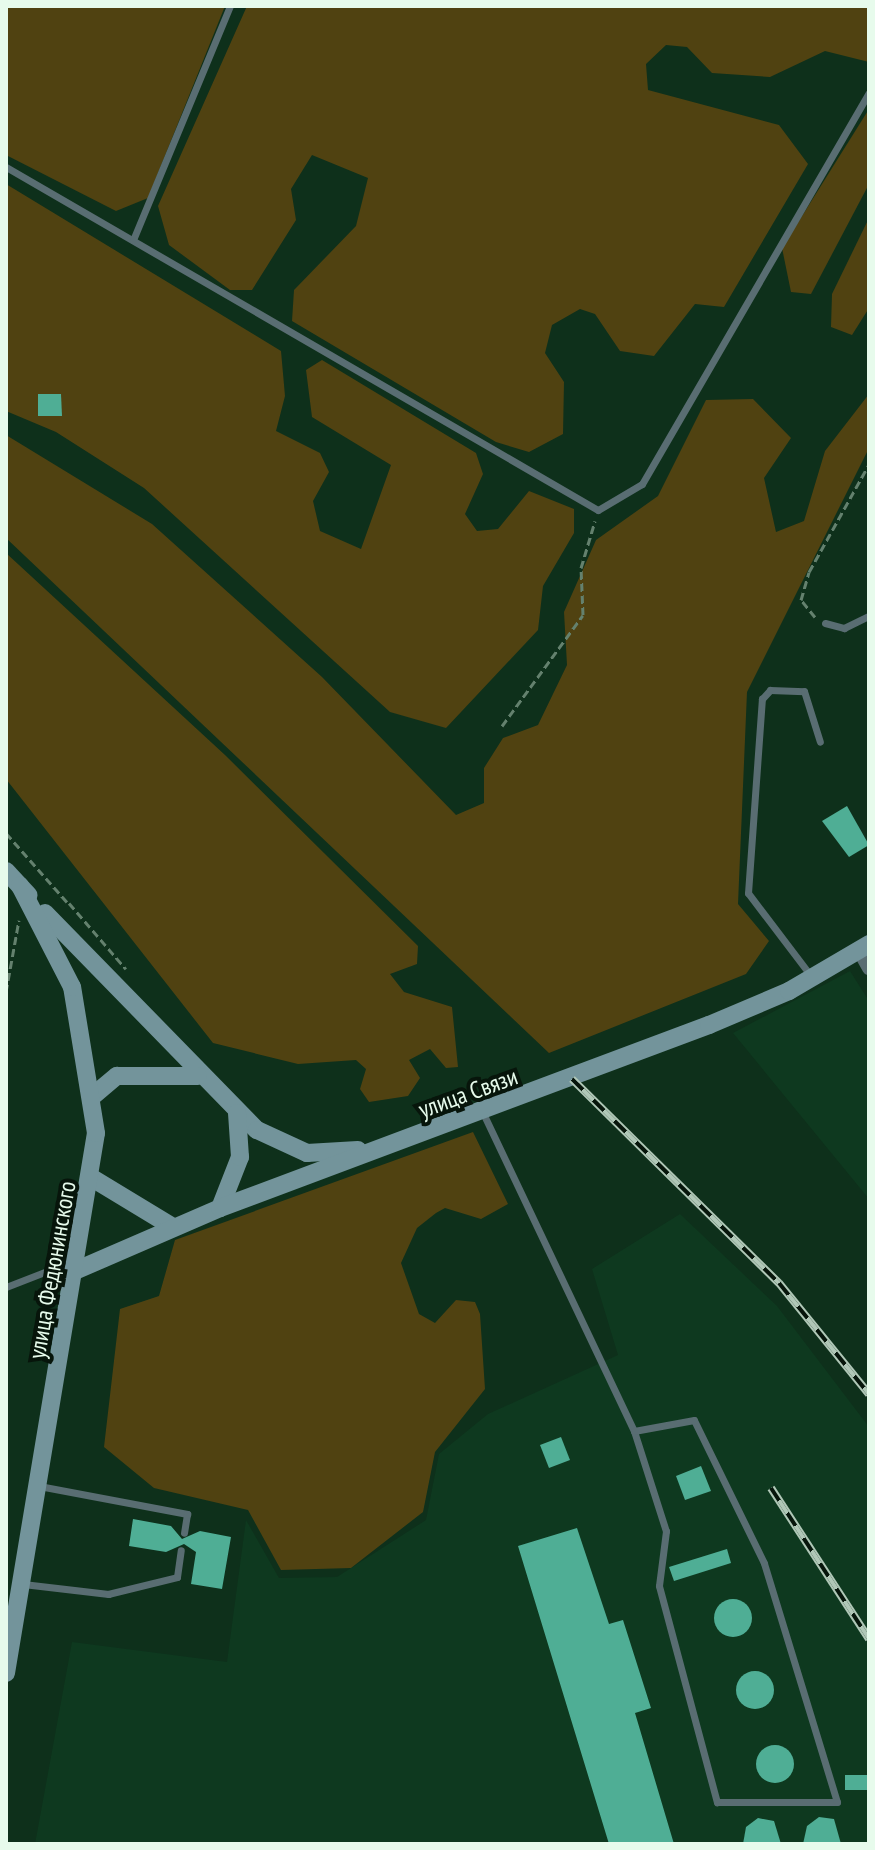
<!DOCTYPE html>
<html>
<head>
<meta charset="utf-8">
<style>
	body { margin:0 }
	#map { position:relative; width:875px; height:1850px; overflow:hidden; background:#0e301b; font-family:"PT Sans Narrow",sans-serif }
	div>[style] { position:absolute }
	.built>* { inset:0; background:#0e391f }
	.green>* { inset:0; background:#504211 }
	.building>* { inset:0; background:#4fae95 }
	.round { border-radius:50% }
	.path>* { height:3px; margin-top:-1.5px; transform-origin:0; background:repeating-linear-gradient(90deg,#64816e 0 8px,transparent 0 12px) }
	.service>* { height:7px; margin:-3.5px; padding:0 3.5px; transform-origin:3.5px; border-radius:3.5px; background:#596d72 }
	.minor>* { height:14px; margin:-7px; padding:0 7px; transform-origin:7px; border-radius:7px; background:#596d72 }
	.secondary>* { height:18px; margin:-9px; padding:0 9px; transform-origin:9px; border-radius:9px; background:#73949b }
	.rail>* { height:8px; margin-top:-4px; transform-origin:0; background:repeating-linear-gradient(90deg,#07150b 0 15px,#b0c7b7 0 30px); box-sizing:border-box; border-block:2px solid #b0c7b7 }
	span { translate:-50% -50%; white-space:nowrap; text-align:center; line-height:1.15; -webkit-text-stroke:8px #07150b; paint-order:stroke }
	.street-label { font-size:24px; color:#e7fbec }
	.frame { position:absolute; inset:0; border:8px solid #e7fbec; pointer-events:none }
</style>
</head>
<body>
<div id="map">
	<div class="built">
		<i style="clip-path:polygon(850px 971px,869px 1001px,869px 1199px,733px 1033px)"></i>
		<i style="clip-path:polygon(680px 1214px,777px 1306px,869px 1427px,869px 1844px,35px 1844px,72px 1642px,227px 1662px,246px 1520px,279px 1578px,337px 1577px,426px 1520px,439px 1454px,488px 1414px,618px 1355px,592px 1269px)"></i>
	</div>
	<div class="green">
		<i style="clip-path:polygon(6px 6px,225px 6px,148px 198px,116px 211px,6px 155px)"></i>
		<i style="clip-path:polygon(247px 6px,869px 6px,869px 62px,825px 51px,770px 77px,712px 73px,687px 47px,666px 45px,646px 64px,648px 90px,779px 125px,808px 164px,724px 307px,695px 304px,654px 356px,620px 351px,595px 314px,580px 309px,552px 325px,545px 353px,564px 382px,563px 434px,529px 452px,496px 442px,292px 321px,294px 290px,356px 226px,368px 178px,312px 155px,291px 189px,296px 220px,252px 290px,230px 290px,169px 245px,158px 206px)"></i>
		<i style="clip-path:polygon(869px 109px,869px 184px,811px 294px,791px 292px,782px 248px)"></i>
		<i style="clip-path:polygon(6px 184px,281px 351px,285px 396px,276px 431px,320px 453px,329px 472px,313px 501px,320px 531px,361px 549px,391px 465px,312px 417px,306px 370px,322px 360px,476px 453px,483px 474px,465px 514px,477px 531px,498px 529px,529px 491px,574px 509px,574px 533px,543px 586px,538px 630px,446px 728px,390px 712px,144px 488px,56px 432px,6px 411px)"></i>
		<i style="clip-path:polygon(869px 218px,869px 308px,852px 335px,831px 327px,832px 294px)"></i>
		<i style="clip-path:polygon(869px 394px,869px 448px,747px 692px,738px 904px,769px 941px,746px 974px,549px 1053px,6px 538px,6px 435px,152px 524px,322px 677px,456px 815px,484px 803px,484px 768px,503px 738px,538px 725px,567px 665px,564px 612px,596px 540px,658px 496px,706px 400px,753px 399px,791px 438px,764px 478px,776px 532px,804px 521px,825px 451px)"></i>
		<i style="clip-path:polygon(6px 553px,225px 755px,418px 946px,417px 964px,390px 974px,404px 992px,452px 1007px,458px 1067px,446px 1068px,430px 1049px,409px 1060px,420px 1078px,408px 1096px,369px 1102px,360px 1089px,366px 1069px,356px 1060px,298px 1064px,213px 1043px,6px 779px)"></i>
		<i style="clip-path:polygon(473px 1132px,508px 1204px,481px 1219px,445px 1208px,436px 1213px,417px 1228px,401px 1263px,419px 1314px,435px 1323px,456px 1300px,475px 1302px,480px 1314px,485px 1389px,435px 1452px,423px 1512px,351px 1568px,281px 1570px,248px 1510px,154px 1488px,104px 1447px,120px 1309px,159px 1296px,175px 1240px)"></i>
	</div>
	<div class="building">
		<i style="clip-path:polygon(38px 394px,61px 394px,62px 416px,38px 416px)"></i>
		<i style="clip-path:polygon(847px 806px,869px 845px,849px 857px,822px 821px)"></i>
		<i style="clip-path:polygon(561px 1437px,570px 1460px,549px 1468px,540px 1445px)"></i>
		<i style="clip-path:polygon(701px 1466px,711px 1491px,685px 1500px,676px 1476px)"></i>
		<i style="clip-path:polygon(133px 1519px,171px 1526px,182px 1539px,200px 1531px,231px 1537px,222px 1589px,191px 1584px,196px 1552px,184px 1544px,166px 1552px,129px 1546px)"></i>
		<i style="clip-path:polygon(577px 1528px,609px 1624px,623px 1620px,651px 1708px,635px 1713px,674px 1844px,609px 1844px,518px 1546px)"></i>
		<i style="clip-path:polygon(727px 1549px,731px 1563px,674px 1581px,669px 1567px)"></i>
		<i class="round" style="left:714px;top:1599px;width:38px;height:38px"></i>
		<i class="round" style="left:736px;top:1671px;width:38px;height:38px"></i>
		<i class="round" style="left:756px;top:1745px;width:38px;height:38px"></i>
		<i style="clip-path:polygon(845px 1775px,869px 1775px,869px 1790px,845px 1790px)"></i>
		<i style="clip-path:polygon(819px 1817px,834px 1819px,841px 1844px,803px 1844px,807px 1826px)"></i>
		<i style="clip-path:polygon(758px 1818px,774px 1821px,781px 1844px,743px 1844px,746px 1827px)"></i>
	</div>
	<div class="path">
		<i style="left:815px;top:617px;width:22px;rotate:-129deg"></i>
		<i style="left:801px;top:600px;width:29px;rotate:-74deg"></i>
		<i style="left:809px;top:572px;width:124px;rotate:-60.9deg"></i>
		<i style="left:502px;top:726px;width:137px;rotate:-53.9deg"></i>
		<i style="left:583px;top:615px;width:47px;rotate:-92.4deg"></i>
		<i style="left:581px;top:568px;width:49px;rotate:-73.4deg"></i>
		<i style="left:6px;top:833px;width:92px;rotate:48.5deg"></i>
		<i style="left:69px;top:903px;width:87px;rotate:49.2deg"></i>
		<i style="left:6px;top:992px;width:73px;rotate:-79.8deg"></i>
	</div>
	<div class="service">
		<i style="left:6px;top:167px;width:684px;rotate:30.09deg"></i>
		<i style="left:598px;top:510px;width:51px;rotate:-30.6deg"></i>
		<i style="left:642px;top:484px;width:452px;rotate:-59.9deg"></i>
		<i style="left:133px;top:240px;width:253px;rotate:-67.5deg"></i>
		<i style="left:825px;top:623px;width:20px;rotate:15deg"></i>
		<i style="left:844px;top:628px;width:28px;rotate:-26deg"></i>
		<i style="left:811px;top:976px;width:104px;rotate:-127.2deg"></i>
		<i style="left:748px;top:893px;width:195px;rotate:-85.9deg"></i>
		<i style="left:762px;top:699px;width:12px;rotate:-48deg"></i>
		<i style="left:770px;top:690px;width:34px;rotate:2deg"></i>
		<i style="left:804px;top:691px;width:53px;rotate:72.6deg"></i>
		<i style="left:483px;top:1113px;width:352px;rotate:64.6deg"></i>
		<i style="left:634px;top:1431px;width:105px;rotate:72.3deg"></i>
		<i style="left:666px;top:1531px;width:55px;rotate:97.3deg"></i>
		<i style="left:659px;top:1586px;width:224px;rotate:75deg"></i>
		<i style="left:717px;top:1802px;width:120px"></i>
		<i style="left:837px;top:1802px;width:250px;rotate:-107deg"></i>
		<i style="left:764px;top:1563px;width:159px;rotate:-116.1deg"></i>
		<i style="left:694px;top:1420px;width:61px;rotate:169.6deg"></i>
		<i style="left:6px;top:1287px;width:53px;rotate:-21.2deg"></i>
		<i style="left:55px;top:1268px;width:16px;rotate:7deg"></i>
		<i style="left:39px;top:1486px;width:151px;rotate:10.7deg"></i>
		<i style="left:187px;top:1514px;width:19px;rotate:99deg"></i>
		<i style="left:23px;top:1584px;width:86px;rotate:6.7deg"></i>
		<i style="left:108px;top:1594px;width:71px;rotate:-13.8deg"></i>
		<i style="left:177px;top:1577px;width:27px;rotate:-82deg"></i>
	</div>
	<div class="minor">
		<i style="left:859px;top:950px;width:21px;rotate:61deg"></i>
	</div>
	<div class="secondary">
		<i style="left:6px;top:871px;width:33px;rotate:47deg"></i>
		<i style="left:45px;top:913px;width:303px;rotate:45.7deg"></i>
		<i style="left:257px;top:1130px;width:55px;rotate:24.7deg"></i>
		<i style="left:307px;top:1153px;width:51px;rotate:-3.4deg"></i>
		<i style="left:94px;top:1095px;width:30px;rotate:-40deg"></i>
		<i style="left:117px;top:1076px;width:81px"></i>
		<i style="left:92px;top:1178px;width:95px;rotate:31.2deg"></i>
		<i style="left:220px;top:1208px;width:55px;rotate:-68.6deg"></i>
		<i style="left:240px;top:1157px;width:44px;rotate:-93.9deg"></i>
		<i style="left:77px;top:1270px;width:156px;rotate:-23.4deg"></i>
		<i style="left:220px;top:1208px;width:522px;rotate:-20.52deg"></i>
		<i style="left:709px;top:1025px;width:87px;rotate:-23deg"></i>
		<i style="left:789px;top:991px;width:93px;rotate:-30.4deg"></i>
		<i style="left:6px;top:1673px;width:547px;rotate:-80.54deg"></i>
		<i style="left:96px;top:1133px;width:148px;rotate:-99.3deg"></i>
		<i style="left:72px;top:987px;width:114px;rotate:-117.2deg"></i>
	</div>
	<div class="rail">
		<i style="left:572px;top:1079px;width:291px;rotate:44.6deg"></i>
		<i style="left:779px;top:1283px;width:143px;rotate:51deg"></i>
		<i style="left:771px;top:1488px;width:180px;rotate:57deg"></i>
	</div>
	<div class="street-label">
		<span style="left:468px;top:1093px;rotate:-20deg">улица Связи</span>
		<span style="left:52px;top:1270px;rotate:-80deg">улица Федюнинского</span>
	</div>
	<div class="frame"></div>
</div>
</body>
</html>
